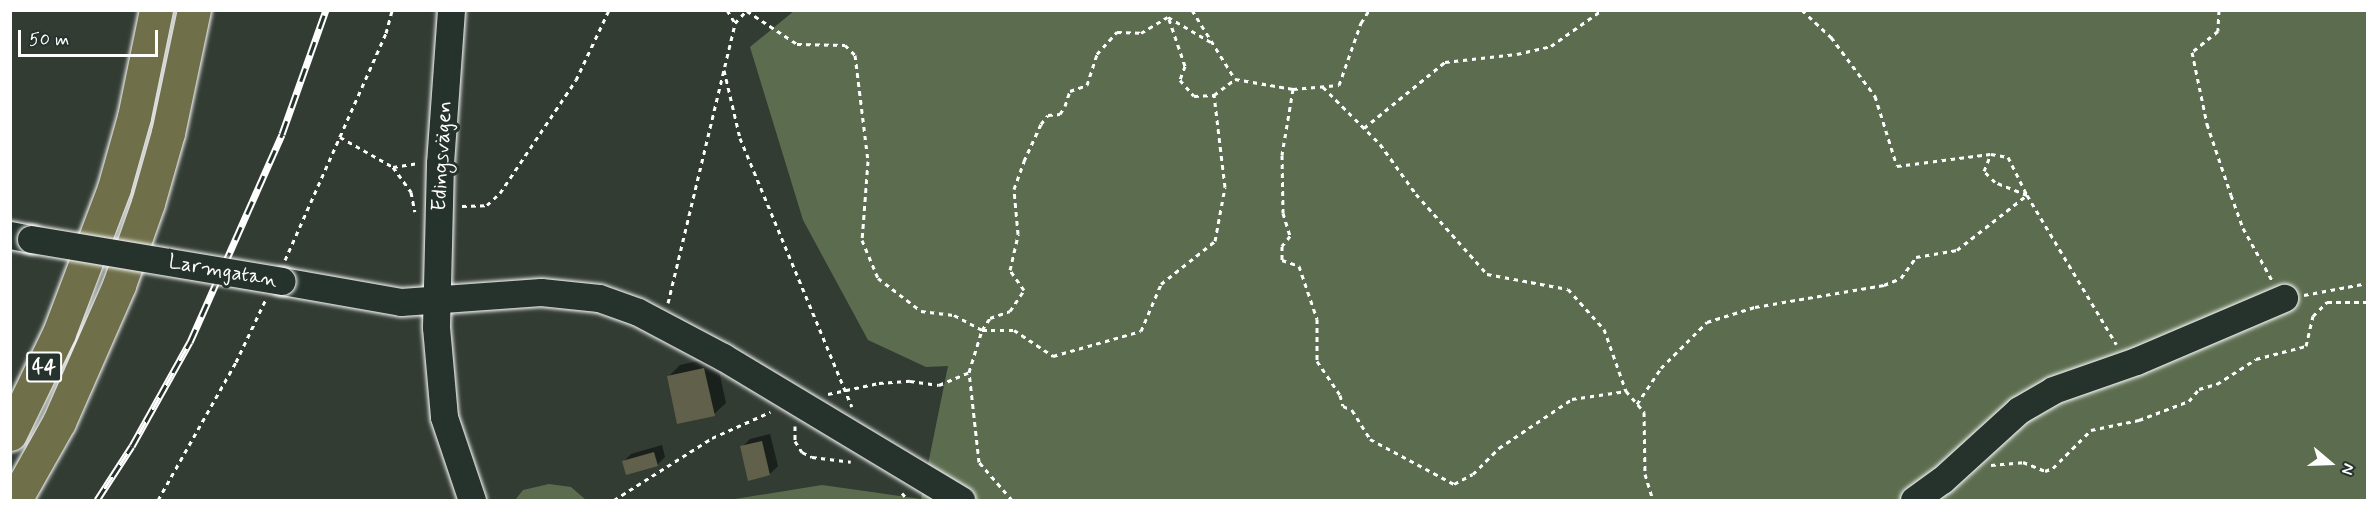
<!DOCTYPE html>
<html>
<head>
<meta charset="utf-8">
<style>
	body { margin:0 }
	#map { position:relative; width:2378px; height:511px; overflow:hidden; background:#323c33; font-family:Mynerve,sans-serif }
	div>[style] { position:absolute }
	.green>* { inset:0; background:#5c6d4f }
	.shadow>* { inset:0; background:#0007 }
	.building>* { inset:0; background:#60604b }
	.path>* { height:3px; margin-top:-1.5px; transform-origin:0; background:repeating-linear-gradient(90deg,#fff 0 4.5px,transparent 0 9px) }
	.roads { filter:drop-shadow(0 0 2px #fff) drop-shadow(0 0 2px #fff) }
	.minor>* { height:27px; margin:-13.5px; padding:0 13.5px; transform-origin:13.5px; border-radius:13.5px; background:#26332d }
	.highway>* { height:33px; margin:-16.5px; padding:0 16.5px; transform-origin:16.5px; border-radius:16.5px; background:#6f704a }
	.rail>* { height:7px; margin-top:-3.5px; transform-origin:0; background:repeating-linear-gradient(90deg,#26332d 0 14px,#fff 0 28px); box-sizing:border-box; border-block:2px solid #fff }
	.bridges { filter:drop-shadow(0 0 2px #fff) drop-shadow(0 0 2px #fff) }
	.minor-bridge>* { height:27px; margin:-13.5px; padding:0 13.5px; transform-origin:13.5px; border-radius:13.5px; background:#26332d }
	span { translate:-50% -50%; white-space:nowrap; text-align:center; line-height:1.15; -webkit-text-stroke:6px #26332d; paint-order:stroke }
	.shield-label span { padding:2px 4px; background:#26332d; border:2px solid; border-radius:4px; -webkit-text-stroke-width:0 }
	.shield-label { font-size:20px; color:#fff; font-weight:700 }
	.street-label { font-size:21px; color:#fff }
	.frame { position:absolute; inset:0; border:12px solid #fff; pointer-events:none }
	.north { position:absolute; left:2300px; top:433px; width:60px; height:60px; -webkit-text-stroke:4px #26332d; paint-order:stroke; rotate:109deg; font-size:16px; font-weight:700; line-height:24px; text-align:center; color:#fff }
	.north::after { content:''; display:block; margin:auto; width:21px; height:27px; background:#fff; clip-path:polygon(50% 0,100% 100%,50% 72%,0 100%) }
	.scale { position:absolute; left:18px; top:30px; width:140px; height:27px; box-sizing:border-box; border:3px solid #fff; border-top:0; padding-left:8px; font-size:18px; line-height:21px; white-space:nowrap; color:#fff; -webkit-text-stroke:4px #26332d; paint-order:stroke }
</style>
</head>
<body>
<div id="map">
	<div class="green">
		<i style="clip-path:polygon(794px 11px,2367px 11px,2367px 500px,729px 500px,822px 485px,921px 499px,948px 366px,926px 367px,868px 340px,803px 220px,750px 47px)"></i>
		<i style="clip-path:polygon(549px 484px,571px 487px,586px 500px,515px 500px,523px 490px)"></i>
	</div>
	<div class="shadow">
		<i style="clip-path:polygon(716px 357px,726px 403px,714px 414px,668px 377px,680px 365px)"></i>
		<i style="clip-path:polygon(770px 434px,778px 466px,770px 474px,742px 447px,750px 439px)"></i>
		<i style="clip-path:polygon(662px 445px,665px 457px,657px 465px,623px 462px,631px 454px)"></i>
	</div>
	<div class="building">
		<i style="clip-path:polygon(704px 368px,715px 416px,677px 424px,667px 376px)"></i>
		<i style="clip-path:polygon(762px 441px,770px 475px,748px 481px,740px 446px)"></i>
		<i style="clip-path:polygon(654px 452px,658px 466px,626px 475px,622px 461px)"></i>
	</div>
	<div class="path">
		<i style="left:727px;top:10px;width:15px;rotate:58deg"></i>
		<i style="left:1192px;top:10px;width:81px;rotate:58.1deg"></i>
		<i style="left:1802px;top:10px;width:40px;rotate:43deg"></i>
		<i style="left:1831px;top:37px;width:74px;rotate:53.3deg"></i>
		<i style="left:1875px;top:96px;width:73px;rotate:72.6deg"></i>
		<i style="left:1897px;top:166px;width:94px;rotate:-7.4deg"></i>
		<i style="left:2219px;top:10px;width:21px;rotate:93deg"></i>
		<i style="left:2218px;top:31px;width:33px;rotate:141deg"></i>
		<i style="left:2192px;top:52px;width:74px;rotate:78.2deg"></i>
		<i style="left:2207px;top:124px;width:75px;rotate:71.3deg"></i>
		<i style="left:2231px;top:195px;width:35px;rotate:70deg"></i>
		<i style="left:2243px;top:228px;width:60px;rotate:60.9deg"></i>
		<i style="left:747px;top:11px;width:60px;rotate:33.4deg"></i>
		<i style="left:797px;top:44px;width:48px;rotate:1.2deg"></i>
		<i style="left:845px;top:45px;width:14px;rotate:45deg"></i>
		<i style="left:855px;top:55px;width:107px;rotate:83deg"></i>
		<i style="left:868px;top:161px;width:79px;rotate:94.3deg"></i>
		<i style="left:862px;top:240px;width:41px;rotate:67.2deg"></i>
		<i style="left:878px;top:278px;width:54px;rotate:37.5deg"></i>
		<i style="left:921px;top:311px;width:33px;rotate:7deg"></i>
		<i style="left:954px;top:315px;width:32px;rotate:28deg"></i>
		<i style="left:982px;top:330px;width:14px;rotate:-56deg"></i>
		<i style="left:990px;top:318px;width:21px;rotate:-19deg"></i>
		<i style="left:1010px;top:311px;width:25px;rotate:-56deg"></i>
		<i style="left:1024px;top:290px;width:24px;rotate:-125deg"></i>
		<i style="left:1010px;top:270px;width:37px;rotate:-77deg"></i>
		<i style="left:1018px;top:234px;width:45px;rotate:-95.1deg"></i>
		<i style="left:1014px;top:189px;width:30px;rotate:-70deg"></i>
		<i style="left:1024px;top:161px;width:41px;rotate:-65.3deg"></i>
		<i style="left:1041px;top:124px;width:11px;rotate:-52deg"></i>
		<i style="left:1048px;top:115px;width:12px;rotate:-5deg"></i>
		<i style="left:1060px;top:114px;width:9px;rotate:-58deg"></i>
		<i style="left:1065px;top:106px;width:16px;rotate:-72deg"></i>
		<i style="left:1070px;top:91px;width:18px;rotate:-19deg"></i>
		<i style="left:1087px;top:85px;width:33px;rotate:-72deg"></i>
		<i style="left:1097px;top:54px;width:30px;rotate:-48deg"></i>
		<i style="left:1117px;top:32px;width:24px;rotate:2deg"></i>
		<i style="left:1141px;top:33px;width:31px;rotate:-31deg"></i>
		<i style="left:1168px;top:17px;width:53px;rotate:30.4deg"></i>
		<i style="left:1169px;top:19px;width:50px;rotate:71.2deg"></i>
		<i style="left:1185px;top:66px;width:15px;rotate:110deg"></i>
		<i style="left:1180px;top:80px;width:21px;rotate:49deg"></i>
		<i style="left:1194px;top:96px;width:20px;rotate:-3deg"></i>
		<i style="left:724px;top:70px;width:70px;rotate:76.8deg"></i>
		<i style="left:740px;top:138px;width:291px;rotate:67.4deg"></i>
		<i style="left:1323px;top:87px;width:81px;rotate:45deg"></i>
		<i style="left:1380px;top:144px;width:62px;rotate:54.2deg"></i>
		<i style="left:1416px;top:194px;width:107px;rotate:48.4deg"></i>
		<i style="left:1487px;top:274px;width:82px;rotate:10.5deg"></i>
		<i style="left:1568px;top:289px;width:54px;rotate:48deg"></i>
		<i style="left:1604px;top:329px;width:66px;rotate:70.5deg"></i>
		<i style="left:1626px;top:391px;width:28px;rotate:49deg"></i>
		<i style="left:1644px;top:412px;width:62px;rotate:89.1deg"></i>
		<i style="left:1645px;top:474px;width:27px;rotate:73deg"></i>
		<i style="left:1293px;top:89px;width:67px;rotate:99.5deg"></i>
		<i style="left:1282px;top:155px;width:58px;rotate:89deg"></i>
		<i style="left:1283px;top:213px;width:24px;rotate:73deg"></i>
		<i style="left:1290px;top:236px;width:13px;rotate:129deg"></i>
		<i style="left:1282px;top:246px;width:14px;rotate:90deg"></i>
		<i style="left:1282px;top:260px;width:18px;rotate:19deg"></i>
		<i style="left:1299px;top:266px;width:56px;rotate:71.2deg"></i>
		<i style="left:1317px;top:319px;width:42px;rotate:90deg"></i>
		<i style="left:1317px;top:361px;width:41px;rotate:55.9deg"></i>
		<i style="left:1340px;top:395px;width:11px;rotate:75deg"></i>
		<i style="left:1343px;top:406px;width:10px;rotate:24deg"></i>
		<i style="left:1352px;top:410px;width:34px;rotate:58deg"></i>
		<i style="left:1370px;top:439px;width:95px;rotate:28.2deg"></i>
		<i style="left:1454px;top:484px;width:21px;rotate:-28deg"></i>
		<i style="left:1473px;top:474px;width:37px;rotate:-45deg"></i>
		<i style="left:1499px;top:448px;width:88px;rotate:-33.9deg"></i>
		<i style="left:1572px;top:399px;width:55px;rotate:-8.4deg"></i>
		<i style="left:1364px;top:128px;width:104px;rotate:-39.2deg"></i>
		<i style="left:1445px;top:62px;width:72px;rotate:-6.3deg"></i>
		<i style="left:1517px;top:54px;width:35px;rotate:-13deg"></i>
		<i style="left:1551px;top:46px;width:62px;rotate:-35.2deg"></i>
		<i style="left:340px;top:137px;width:61px;rotate:29.5deg"></i>
		<i style="left:393px;top:167px;width:31px;rotate:54deg"></i>
		<i style="left:411px;top:192px;width:20px;rotate:79deg"></i>
		<i style="left:393px;top:167px;width:26px;rotate:-9deg"></i>
		<i style="left:462px;top:206px;width:25px;rotate:-2deg"></i>
		<i style="left:487px;top:205px;width:18px;rotate:-43deg"></i>
		<i style="left:500px;top:193px;width:136px;rotate:-56.1deg"></i>
		<i style="left:576px;top:80px;width:77px;rotate:-64.8deg"></i>
		<i style="left:285px;top:260px;width:248px;rotate:-66deg"></i>
		<i style="left:386px;top:33px;width:24px;rotate:-75deg"></i>
		<i style="left:2304px;top:295px;width:65px;rotate:-10.6deg"></i>
		<i style="left:668px;top:303px;width:288px;rotate:-76.5deg"></i>
		<i style="left:735px;top:23px;width:18px;rotate:-47deg"></i>
		<i style="left:828px;top:394px;width:52px;rotate:-12.2deg"></i>
		<i style="left:879px;top:383px;width:31px;rotate:-4deg"></i>
		<i style="left:910px;top:381px;width:29px;rotate:8deg"></i>
		<i style="left:939px;top:385px;width:33px;rotate:-23deg"></i>
		<i style="left:1637px;top:404px;width:43px;rotate:-56.3deg"></i>
		<i style="left:1661px;top:368px;width:65px;rotate:-45deg"></i>
		<i style="left:1707px;top:322px;width:50px;rotate:-17.4deg"></i>
		<i style="left:1755px;top:307px;width:131px;rotate:-9.7deg"></i>
		<i style="left:1884px;top:285px;width:18px;rotate:-22deg"></i>
		<i style="left:1901px;top:278px;width:26px;rotate:-54deg"></i>
		<i style="left:1916px;top:257px;width:42px;rotate:-9.7deg"></i>
		<i style="left:1957px;top:250px;width:89px;rotate:-38.2deg"></i>
		<i style="left:2027px;top:195px;width:35px;rotate:-158deg"></i>
		<i style="left:1995px;top:182px;width:16px;rotate:-135deg"></i>
		<i style="left:1984px;top:171px;width:18px;rotate:-68deg"></i>
		<i style="left:1991px;top:154px;width:17px;rotate:10deg"></i>
		<i style="left:2008px;top:157px;width:42px;rotate:63.4deg"></i>
		<i style="left:2027px;top:195px;width:174px;rotate:59.1deg"></i>
		<i style="left:795px;top:426px;width:15px;rotate:90deg"></i>
		<i style="left:795px;top:441px;width:13px;rotate:58deg"></i>
		<i style="left:802px;top:452px;width:11px;rotate:27deg"></i>
		<i style="left:812px;top:457px;width:39px;rotate:7deg"></i>
		<i style="left:1991px;top:465px;width:32px;rotate:-5deg"></i>
		<i style="left:2023px;top:462px;width:24px;rotate:22deg"></i>
		<i style="left:2045px;top:471px;width:9px;rotate:-21deg"></i>
		<i style="left:2053px;top:468px;width:54px;rotate:-45deg"></i>
		<i style="left:2091px;top:430px;width:49px;rotate:-11.8deg"></i>
		<i style="left:2139px;top:420px;width:53px;rotate:-20.8deg"></i>
		<i style="left:2189px;top:401px;width:16px;rotate:-50deg"></i>
		<i style="left:2199px;top:389px;width:19px;rotate:-16deg"></i>
		<i style="left:2217px;top:384px;width:46px;rotate:-32.7deg"></i>
		<i style="left:2256px;top:359px;width:52px;rotate:-14.6deg"></i>
		<i style="left:2306px;top:346px;width:31px;rotate:-77deg"></i>
		<i style="left:2313px;top:316px;width:20px;rotate:-45deg"></i>
		<i style="left:2327px;top:302px;width:41px"></i>
		<i style="left:902px;top:493px;width:9px;rotate:49deg"></i>
		<i style="left:158px;top:500px;width:159px;rotate:-60.5deg"></i>
		<i style="left:236px;top:362px;width:68px;rotate:-64.6deg"></i>
		<i style="left:614px;top:500px;width:116px;rotate:-32.3deg"></i>
		<i style="left:712px;top:438px;width:64px;rotate:-24.1deg"></i>
		<i style="left:1012px;top:500px;width:50px;rotate:-131deg"></i>
		<i style="left:979px;top:462px;width:91px;rotate:-96.3deg"></i>
		<i style="left:969px;top:372px;width:44px;rotate:-72.8deg"></i>
		<i style="left:982px;top:330px;width:32px"></i>
		<i style="left:1014px;top:330px;width:47px;rotate:33.7deg"></i>
		<i style="left:1053px;top:356px;width:91px;rotate:-15.9deg"></i>
		<i style="left:1141px;top:331px;width:51px;rotate:-66.9deg"></i>
		<i style="left:1161px;top:284px;width:69px;rotate:-38.5deg"></i>
		<i style="left:1215px;top:241px;width:55px;rotate:-79.5deg"></i>
		<i style="left:1225px;top:187px;width:93px;rotate:-96.8deg"></i>
		<i style="left:1214px;top:95px;width:26px;rotate:-37deg"></i>
		<i style="left:1235px;top:79px;width:59px;rotate:9.8deg"></i>
		<i style="left:1293px;top:89px;width:46px;rotate:-5deg"></i>
		<i style="left:1339px;top:85px;width:66px;rotate:-70.5deg"></i>
		<i style="left:1361px;top:23px;width:15px;rotate:-58deg"></i>
	</div>
	<div class="roads">
		<div class="minor">
			<i style="left:451px;top:10px;width:153px;rotate:94.1deg"></i>
			<i style="left:440px;top:163px;width:164px;rotate:91.4deg"></i>
			<i style="left:436px;top:327px;width:90px;rotate:84.9deg"></i>
			<i style="left:444px;top:417px;width:88px;rotate:71.4deg"></i>
			<i style="left:10px;top:235px;width:21px;rotate:11deg"></i>
			<i style="left:282px;top:281px;width:121px;rotate:10deg"></i>
			<i style="left:401px;top:302px;width:140px;rotate:-4.1deg"></i>
			<i style="left:541px;top:292px;width:58px;rotate:5.9deg"></i>
			<i style="left:599px;top:298px;width:41px;rotate:19.7deg"></i>
			<i style="left:638px;top:312px;width:96px;rotate:27.9deg"></i>
			<i style="left:723px;top:357px;width:278px;rotate:31deg"></i>
			<i style="left:1914px;top:500px;width:34px;rotate:-36deg"></i>
			<i style="left:1942px;top:480px;width:104px;rotate:-42.3deg"></i>
			<i style="left:2019px;top:410px;width:39px;rotate:-30deg"></i>
			<i style="left:2053px;top:390px;width:88px;rotate:-19.3deg"></i>
			<i style="left:2136px;top:361px;width:161px;rotate:-23.1deg"></i>
		</div>
		<div class="highway">
			<i style="left:10px;top:434px;width:112px;rotate:-64.1deg"></i>
			<i style="left:59px;top:333px;width:155px;rotate:-69.2deg"></i>
			<i style="left:114px;top:188px;width:74px;rotate:-74.3deg"></i>
			<i style="left:134px;top:117px;width:109px;rotate:-78.4deg"></i>
			<i style="left:15px;top:500px;width:90px;rotate:-60.6deg"></i>
			<i style="left:59px;top:422px;width:150px;rotate:-66.3deg"></i>
			<i style="left:119px;top:285px;width:87px;rotate:-70.5deg"></i>
			<i style="left:148px;top:203px;width:73px;rotate:-74.1deg"></i>
			<i style="left:168px;top:133px;width:126px;rotate:-78.1deg"></i>
		</div>
	</div>
	<div class="rail">
		<i style="left:97px;top:500px;width:64px;rotate:-57.1deg"></i>
		<i style="left:132px;top:446px;width:119px;rotate:-60.9deg"></i>
		<i style="left:190px;top:342px;width:227px;rotate:-66.1deg"></i>
		<i style="left:282px;top:134px;width:132px;rotate:-70.5deg"></i>
	</div>
	<div class="bridges">
		<div class="minor-bridge">
			<i style="left:31px;top:239px;width:254px;rotate:9.5deg"></i>
		</div>
	</div>
	<div class="shield-label">
		<span style="left:44px;top:367px">44</span>
	</div>
	<div class="street-label">
		<span style="left:442px;top:156px;rotate:-87deg">Edingsvägen</span>
		<span style="left:223px;top:271px;rotate:10deg">Larmgatan</span>
	</div>
	<div class="frame"></div>
	<div class="north">N</div>
	<div class="scale">50 m</div>
</div>
</body>
</html>
